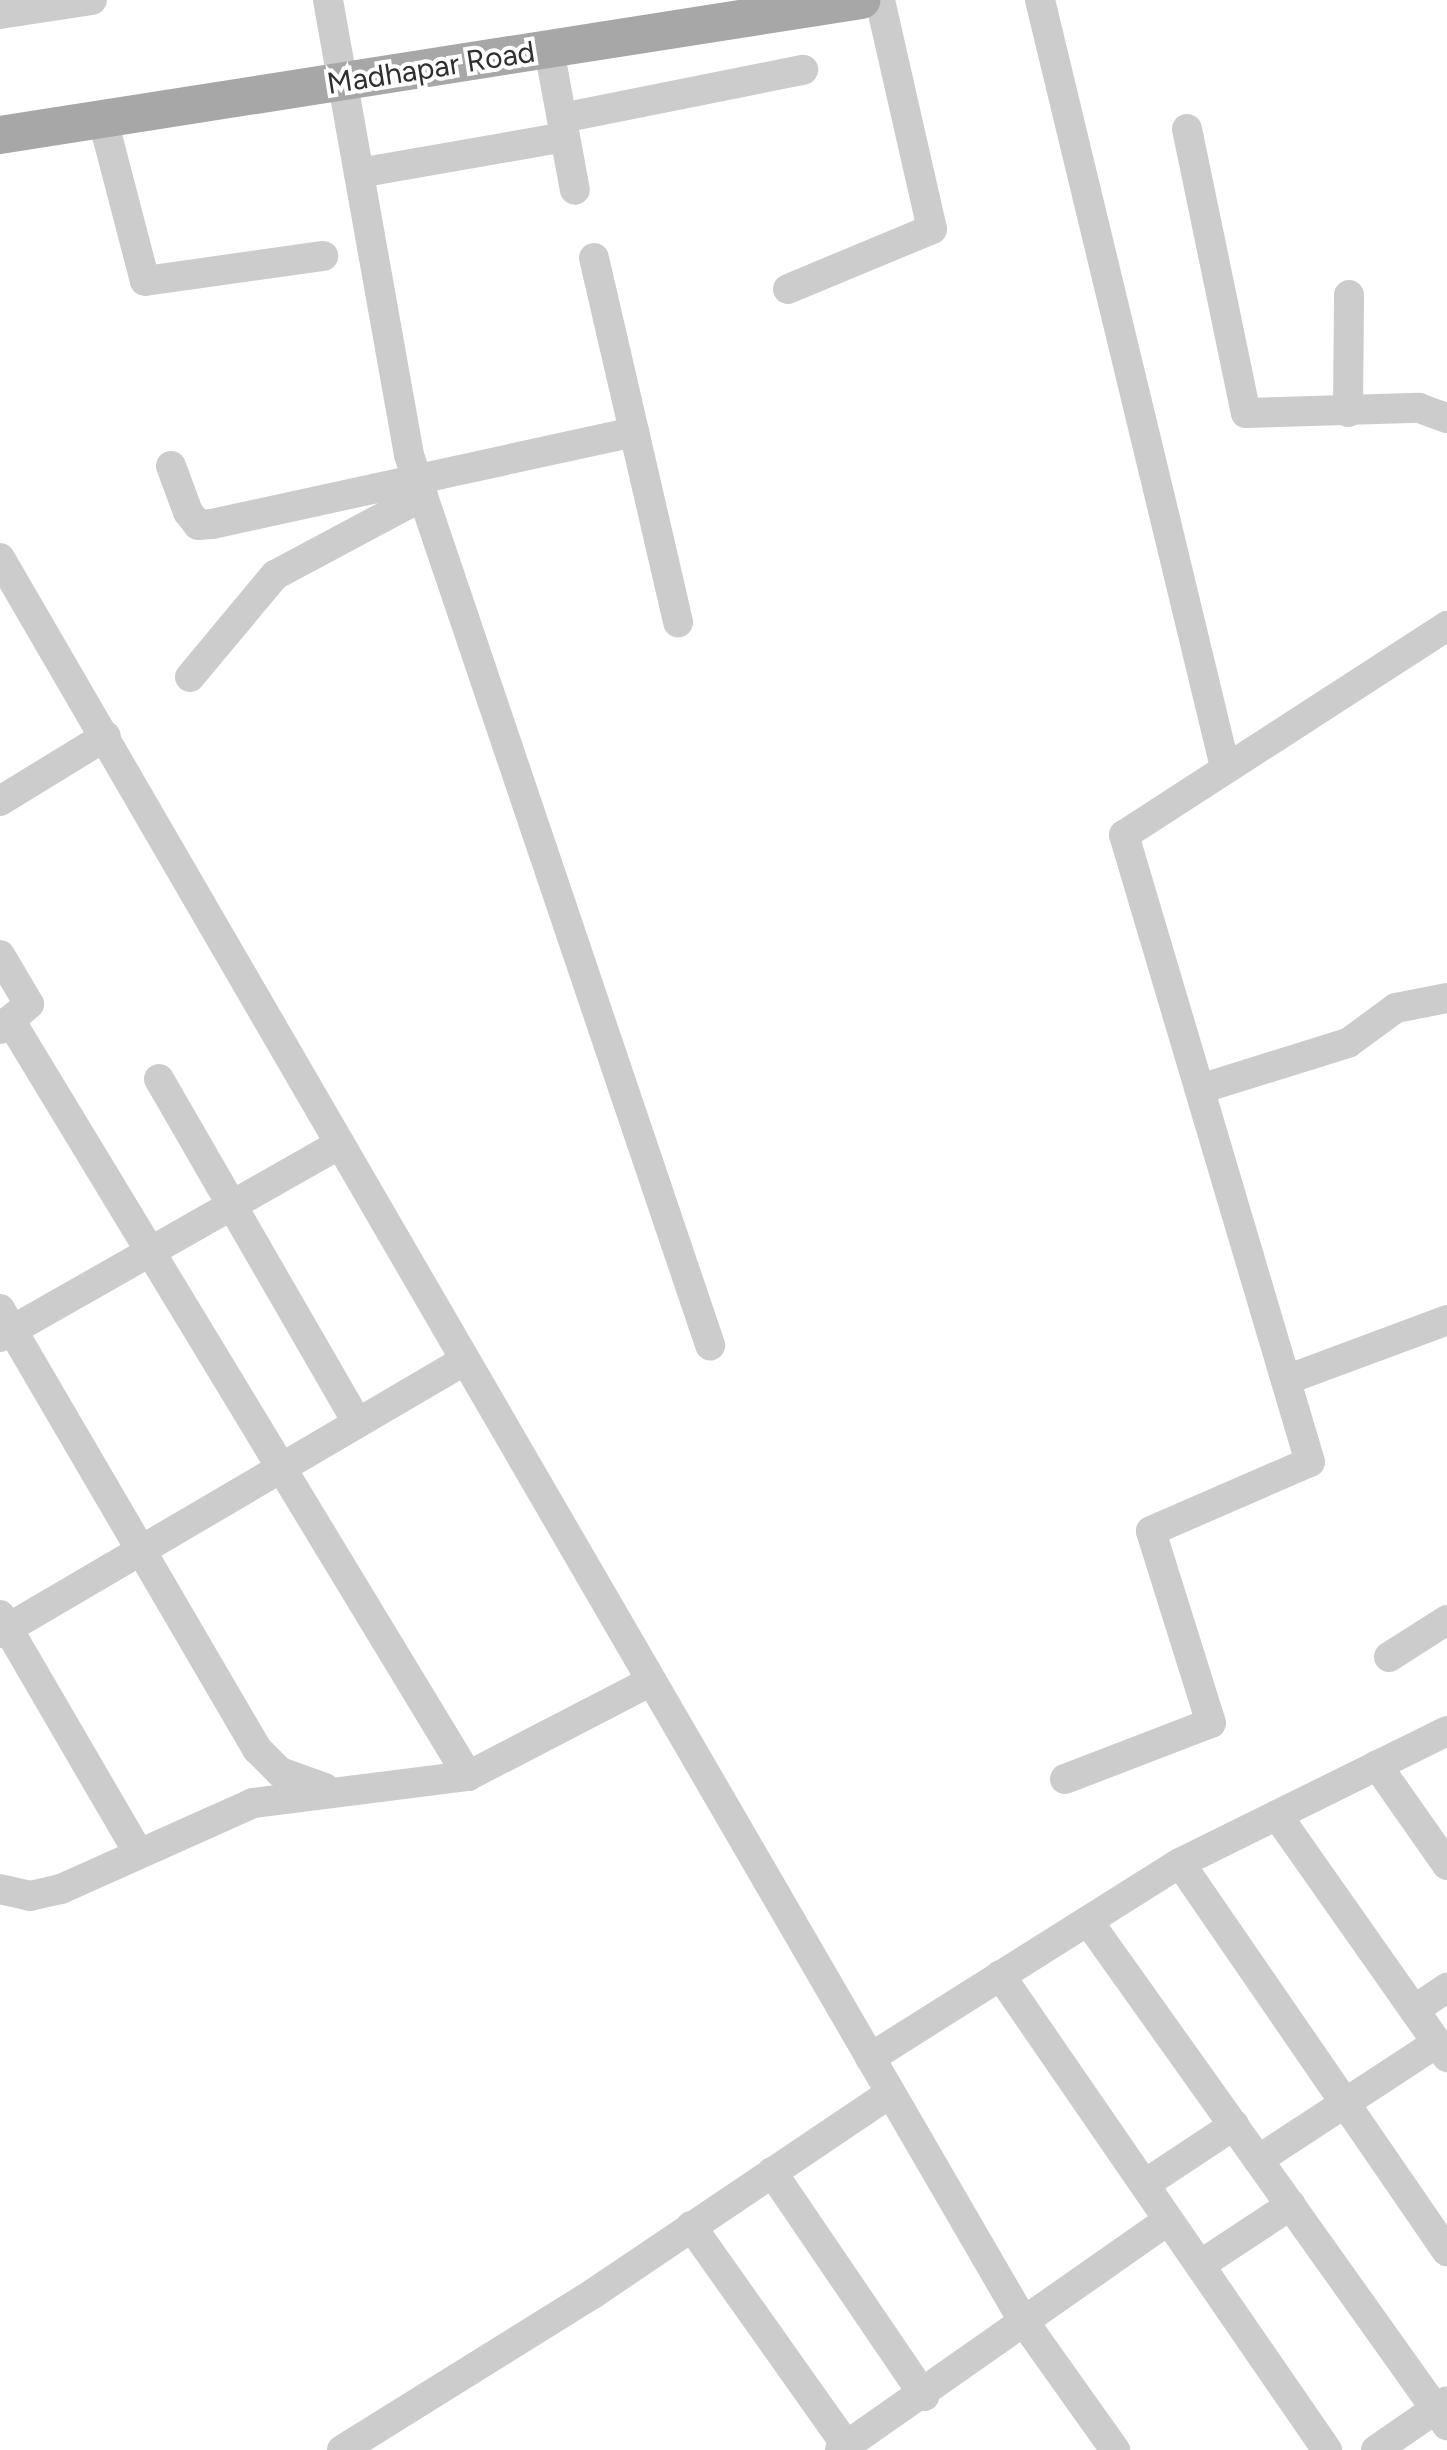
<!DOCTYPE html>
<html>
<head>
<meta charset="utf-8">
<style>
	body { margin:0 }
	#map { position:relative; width:1447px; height:2450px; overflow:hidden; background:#fff; font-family:Figtree,sans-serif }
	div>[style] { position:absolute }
	.minor>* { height:30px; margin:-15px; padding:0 15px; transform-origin:15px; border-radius:15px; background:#ccc }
	.major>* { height:38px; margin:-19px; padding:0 19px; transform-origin:19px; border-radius:19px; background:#a7a7a7 }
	span { translate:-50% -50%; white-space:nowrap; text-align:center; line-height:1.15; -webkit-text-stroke:8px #fff; paint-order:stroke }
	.street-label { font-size:30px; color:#2f2f2f }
</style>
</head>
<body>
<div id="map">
	<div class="minor">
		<i style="left:328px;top:0;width:462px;rotate:79.9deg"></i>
		<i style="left:409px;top:455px;width:940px;rotate:71.31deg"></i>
		<i style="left:1040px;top:0;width:789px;rotate:76.44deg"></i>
		<i style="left:0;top:14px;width:93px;rotate:-8.7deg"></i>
		<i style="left:549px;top:49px;width:143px;rotate:79.6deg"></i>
		<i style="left:562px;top:118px;width:246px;rotate:-11.3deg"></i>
		<i style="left:103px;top:120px;width:166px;rotate:75.4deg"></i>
		<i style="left:145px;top:281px;width:180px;rotate:-8deg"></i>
		<i style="left:1187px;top:129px;width:290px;rotate:78.3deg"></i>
		<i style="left:1246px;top:413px;width:173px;rotate:-1.7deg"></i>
		<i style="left:1419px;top:408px;width:30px;rotate:20deg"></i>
		<i style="left:359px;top:173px;width:209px;rotate:-9.9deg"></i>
		<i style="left:594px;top:258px;width:374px;rotate:77deg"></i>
		<i style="left:788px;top:289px;width:156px;rotate:-22.6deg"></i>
		<i style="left:932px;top:229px;width:235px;rotate:-102.8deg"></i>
		<i style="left:1348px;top:412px;width:117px;rotate:-89.5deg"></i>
		<i style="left:171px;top:466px;width:49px;rotate:69.7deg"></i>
		<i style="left:188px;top:512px;width:16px;rotate:52deg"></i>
		<i style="left:198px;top:525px;width:14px;rotate:-4deg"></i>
		<i style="left:212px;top:524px;width:432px;rotate:-12.3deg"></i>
		<i style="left:0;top:558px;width:2036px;rotate:59.87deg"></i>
		<i style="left:1022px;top:2319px;width:161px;rotate:54.6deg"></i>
		<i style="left:190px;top:677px;width:133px;rotate:-50.2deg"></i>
		<i style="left:275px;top:575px;width:168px;rotate:-28.1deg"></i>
		<i style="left:0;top:801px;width:124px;rotate:-31.5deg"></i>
		<i style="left:0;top:955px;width:57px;rotate:59.4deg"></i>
		<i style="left:29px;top:1004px;width:38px;rotate:139deg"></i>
		<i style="left:10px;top:1020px;width:884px;rotate:58.79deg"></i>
		<i style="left:159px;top:1079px;width:394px;rotate:60deg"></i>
		<i style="left:1200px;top:1089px;width:155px;rotate:-17.3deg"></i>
		<i style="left:1348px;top:1043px;width:59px;rotate:-36.1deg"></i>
		<i style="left:1396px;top:1008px;width:52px;rotate:-11.1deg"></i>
		<i style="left:0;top:1309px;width:510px;rotate:59.71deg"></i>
		<i style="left:257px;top:1749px;width:33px;rotate:45deg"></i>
		<i style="left:280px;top:1772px;width:48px;rotate:19.6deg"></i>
		<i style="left:0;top:1337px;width:391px;rotate:-29.6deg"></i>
		<i style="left:1286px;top:1380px;width:172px;rotate:-20.4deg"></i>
		<i style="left:0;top:1615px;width:276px;rotate:59.8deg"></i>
		<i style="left:0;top:1633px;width:536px;rotate:-30.4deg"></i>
		<i style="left:1389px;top:1657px;width:69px;rotate:-32.5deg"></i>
		<i style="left:1377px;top:1765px;width:122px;rotate:55deg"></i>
		<i style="left:1065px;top:1779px;width:156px;rotate:-21deg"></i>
		<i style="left:1211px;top:1723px;width:201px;rotate:-107.4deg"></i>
		<i style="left:1151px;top:1531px;width:173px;rotate:-23.5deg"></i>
		<i style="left:1310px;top:1462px;width:654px;rotate:-106.52deg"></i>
		<i style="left:1124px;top:835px;width:385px;rotate:-32.9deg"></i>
		<i style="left:1277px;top:1815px;width:296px;rotate:54.9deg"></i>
		<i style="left:1180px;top:1863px;width:471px;rotate:55.5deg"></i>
		<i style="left:0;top:1889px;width:31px;rotate:13deg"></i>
		<i style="left:30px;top:1896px;width:32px;rotate:-13deg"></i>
		<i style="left:61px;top:1889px;width:210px;rotate:-24.1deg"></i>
		<i style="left:253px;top:1803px;width:217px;rotate:-7.2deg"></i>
		<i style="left:468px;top:1776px;width:206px;rotate:-27.4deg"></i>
		<i style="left:1088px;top:1921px;width:619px;rotate:54.54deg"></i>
		<i style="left:1000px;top:1975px;width:577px;rotate:55.46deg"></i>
		<i style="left:1414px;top:2010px;width:40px;rotate:-34deg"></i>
		<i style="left:870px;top:2058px;width:366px;rotate:-32.2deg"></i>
		<i style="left:1180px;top:1863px;width:298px;rotate:-26.3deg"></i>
		<i style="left:1258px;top:2160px;width:214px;rotate:-33.2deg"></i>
		<i style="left:772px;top:2172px;width:271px;rotate:55.8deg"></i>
		<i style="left:1145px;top:2184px;width:107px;rotate:-33.5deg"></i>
		<i style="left:691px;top:2226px;width:270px;rotate:54.7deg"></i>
		<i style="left:1200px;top:2265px;width:109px;rotate:-33.4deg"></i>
		<i style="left:342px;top:2450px;width:297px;rotate:-31.9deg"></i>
		<i style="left:594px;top:2293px;width:357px;rotate:-34deg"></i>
		<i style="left:840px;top:2450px;width:401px;rotate:-35deg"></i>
		<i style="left:1376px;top:2450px;width:86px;rotate:-34.6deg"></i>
	</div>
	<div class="major">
		<i style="left:0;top:135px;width:872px;rotate:-8.91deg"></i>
	</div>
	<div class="street-label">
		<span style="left:431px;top:68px;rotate:-9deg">Madhapar Road</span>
	</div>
</div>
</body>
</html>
